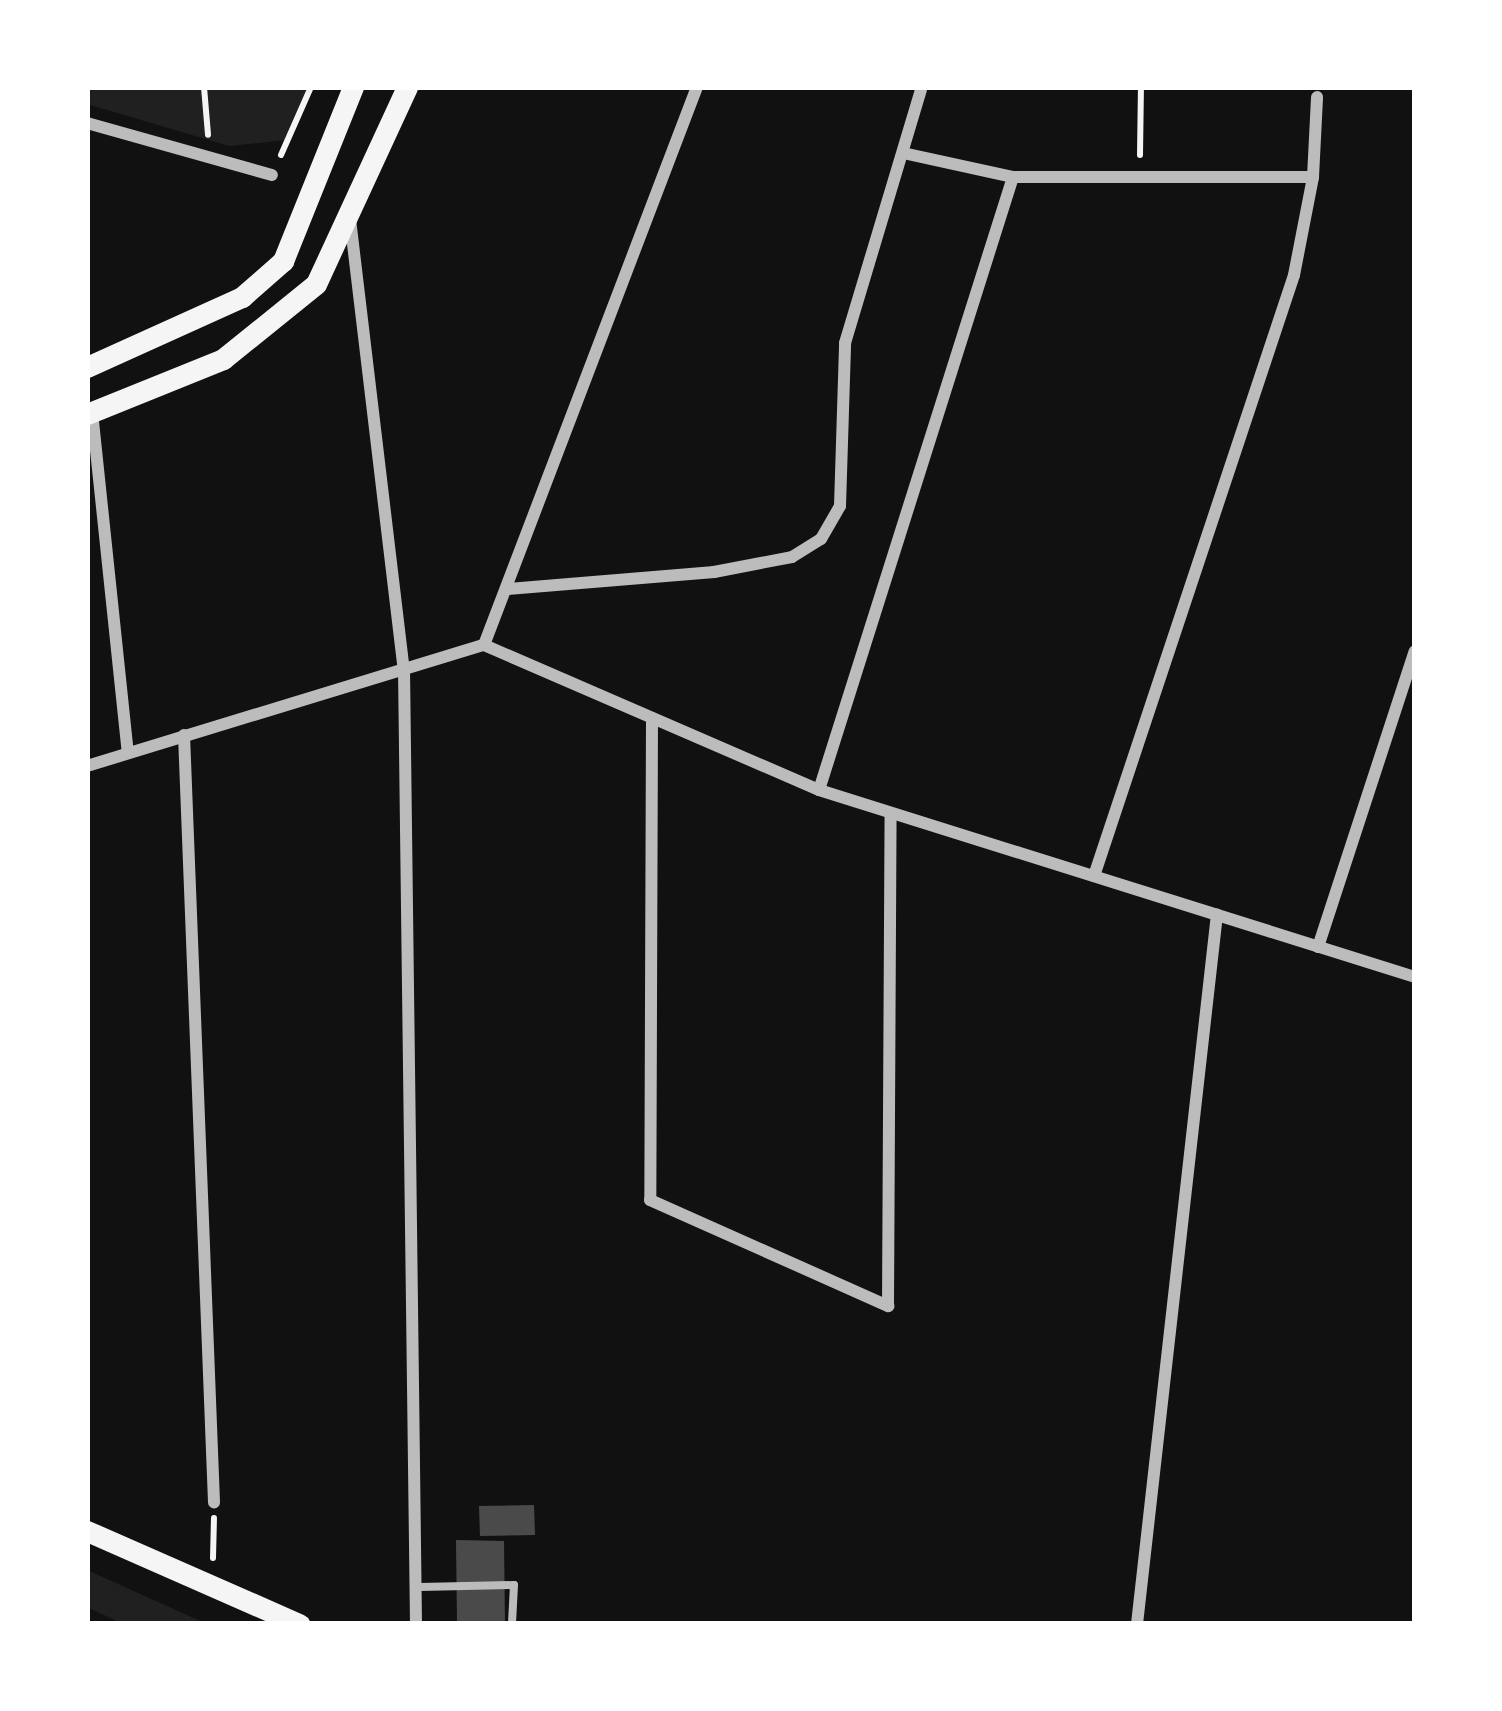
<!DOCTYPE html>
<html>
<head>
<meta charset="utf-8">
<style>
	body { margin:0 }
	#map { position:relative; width:1502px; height:1711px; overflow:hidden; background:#111; font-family:"Fira Sans Condensed",sans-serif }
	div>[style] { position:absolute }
	.green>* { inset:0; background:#202020 }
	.building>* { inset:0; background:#4a4a4a }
	.path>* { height:6px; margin:-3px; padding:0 3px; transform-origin:3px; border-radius:3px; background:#f5f5f5 }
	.service>* { height:8px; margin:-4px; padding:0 4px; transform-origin:4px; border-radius:4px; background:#bcbcbc }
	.minor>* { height:12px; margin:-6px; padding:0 6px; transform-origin:6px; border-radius:6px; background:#bcbcbc }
	.secondary>* { height:21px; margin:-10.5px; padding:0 10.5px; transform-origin:10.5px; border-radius:10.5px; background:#f5f5f5 }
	span { translate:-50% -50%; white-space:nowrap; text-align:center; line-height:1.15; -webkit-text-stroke:10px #fff; paint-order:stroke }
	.frame { position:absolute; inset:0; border:90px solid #fff; pointer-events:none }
</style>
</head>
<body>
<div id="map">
	<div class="green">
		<i style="clip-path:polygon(87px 87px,311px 87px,287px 140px,229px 146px,87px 104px)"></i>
		<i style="clip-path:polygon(87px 1570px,207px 1624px,123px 1624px,87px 1607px)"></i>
	</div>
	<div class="building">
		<i style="clip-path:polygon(534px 1505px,535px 1535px,480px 1536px,479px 1506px)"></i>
		<i style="clip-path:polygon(456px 1540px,504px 1541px,505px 1624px,457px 1624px)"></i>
	</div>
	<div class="path">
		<i style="left:204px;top:87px;width:48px;rotate:85.2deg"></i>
		<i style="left:281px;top:155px;width:74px;rotate:-66.2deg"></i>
		<i style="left:1140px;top:155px;width:68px;rotate:-89.2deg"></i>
		<i style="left:213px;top:1558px;width:40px;rotate:-88.6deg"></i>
	</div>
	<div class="service">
		<i style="left:420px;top:1587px;width:94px;rotate:-1.2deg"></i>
		<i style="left:514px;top:1585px;width:39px;rotate:93deg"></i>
	</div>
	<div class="minor">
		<i style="left:87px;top:123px;width:192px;rotate:15.7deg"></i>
		<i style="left:903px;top:153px;width:113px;rotate:12.3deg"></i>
		<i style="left:1013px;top:177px;width:300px"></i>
		<i style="left:350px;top:219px;width:453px;rotate:83.2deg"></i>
		<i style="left:404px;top:669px;width:955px;rotate:89.28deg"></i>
		<i style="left:92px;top:412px;width:342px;rotate:84deg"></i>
		<i style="left:507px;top:589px;width:208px;rotate:-4.7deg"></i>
		<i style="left:714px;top:572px;width:79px;rotate:-10.9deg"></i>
		<i style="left:792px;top:557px;width:34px;rotate:-32deg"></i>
		<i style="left:821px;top:539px;width:38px;rotate:-60deg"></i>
		<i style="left:840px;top:506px;width:163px;rotate:-88.2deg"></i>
		<i style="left:845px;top:343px;width:264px;rotate:-73.3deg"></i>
		<i style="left:484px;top:645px;width:597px;rotate:-69.11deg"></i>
		<i style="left:652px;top:718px;width:482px;rotate:90.2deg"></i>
		<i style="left:650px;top:1200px;width:261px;rotate:24deg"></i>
		<i style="left:888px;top:1306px;width:493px;rotate:-89.7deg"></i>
		<i style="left:184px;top:735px;width:768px;rotate:87.76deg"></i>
		<i style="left:87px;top:766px;width:415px;rotate:-17deg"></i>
		<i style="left:484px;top:645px;width:365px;rotate:23.4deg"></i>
		<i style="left:819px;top:790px;width:625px;rotate:17.42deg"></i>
		<i style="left:819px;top:790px;width:643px;rotate:-72.44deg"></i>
		<i style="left:1094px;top:876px;width:633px;rotate:-71.59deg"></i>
		<i style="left:1294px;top:275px;width:100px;rotate:-79deg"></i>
		<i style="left:1313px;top:177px;width:80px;rotate:-87.1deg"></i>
		<i style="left:1318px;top:947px;width:311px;rotate:-71.9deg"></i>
		<i style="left:1137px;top:1624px;width:714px;rotate:-83.57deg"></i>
	</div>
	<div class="secondary">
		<i style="left:87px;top:367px;width:170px;rotate:-24.3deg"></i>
		<i style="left:242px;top:297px;width:55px;rotate:-41.3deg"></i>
		<i style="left:283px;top:261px;width:188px;rotate:-68.1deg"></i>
		<i style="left:87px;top:414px;width:147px;rotate:-22deg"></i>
		<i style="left:223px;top:359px;width:119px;rotate:-38.9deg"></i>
		<i style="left:316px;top:284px;width:217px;rotate:-65.2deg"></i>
		<i style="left:87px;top:1531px;width:232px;rotate:23.7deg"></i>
	</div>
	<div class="frame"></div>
</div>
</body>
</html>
